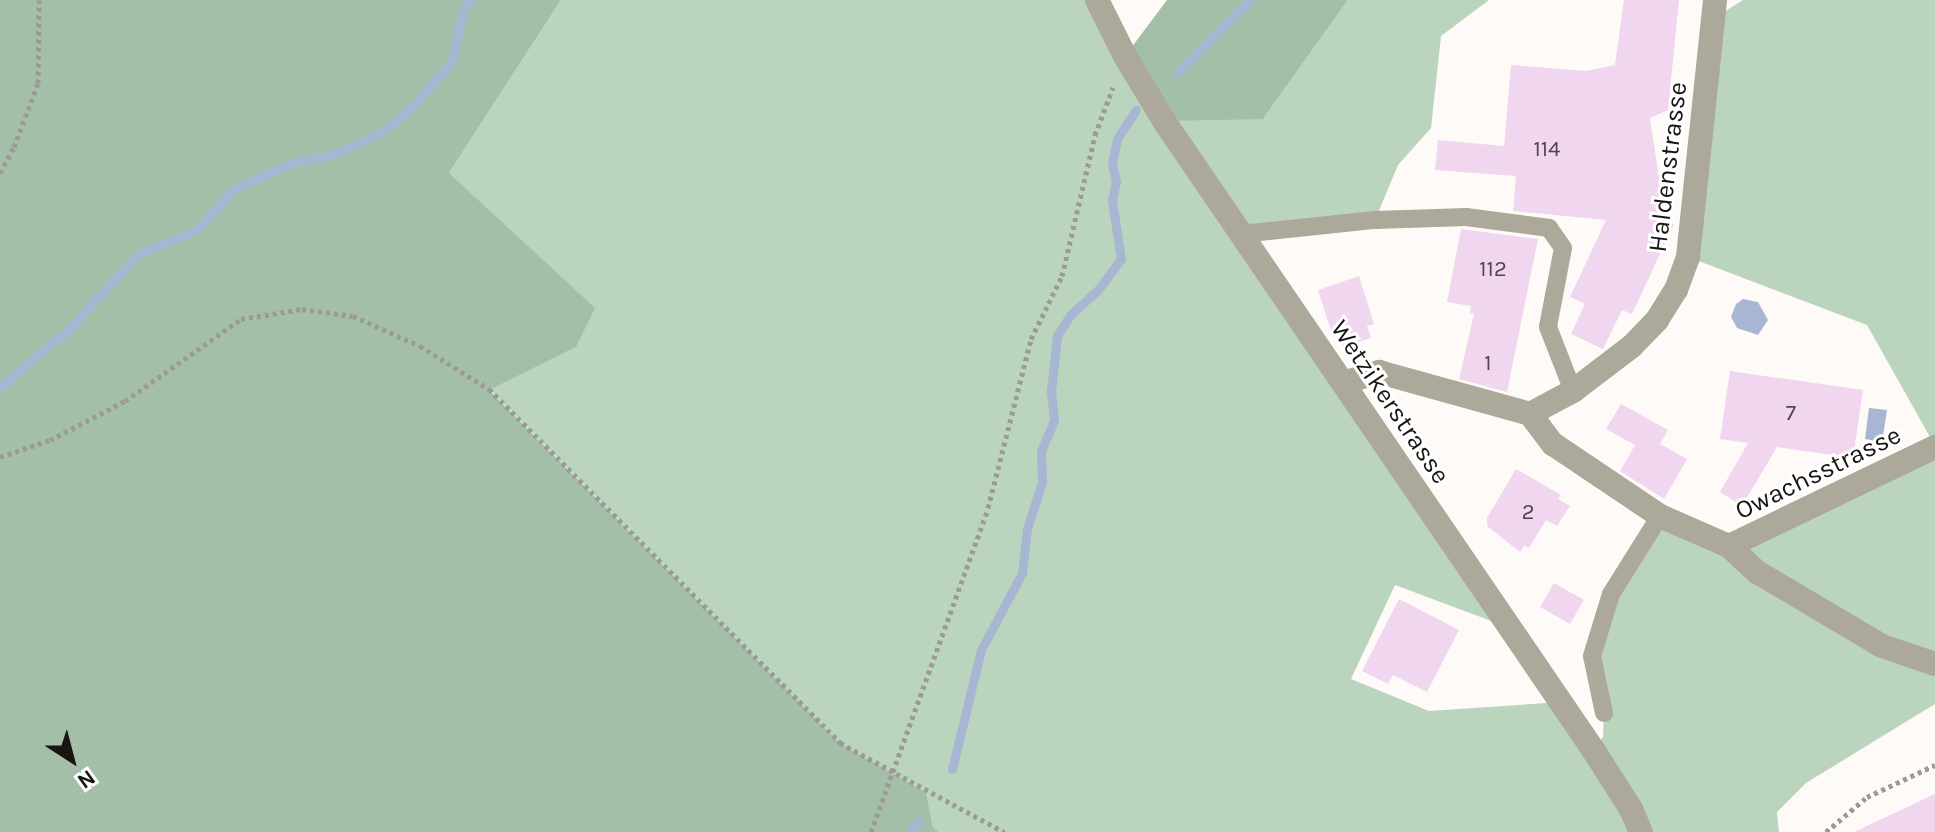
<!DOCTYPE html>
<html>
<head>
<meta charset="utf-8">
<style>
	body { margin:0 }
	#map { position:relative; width:1935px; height:832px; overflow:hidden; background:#fefaf7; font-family:Karla,sans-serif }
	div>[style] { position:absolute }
	.green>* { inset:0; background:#bad4be }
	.forest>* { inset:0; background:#a3bfa8 }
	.water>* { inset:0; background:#a7b7d3 }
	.stream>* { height:9px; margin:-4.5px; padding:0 4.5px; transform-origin:4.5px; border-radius:4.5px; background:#a7b7d3 }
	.building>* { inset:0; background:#f0d6ef }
	.path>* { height:5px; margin-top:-2.5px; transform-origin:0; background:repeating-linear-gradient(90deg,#9d9996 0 4px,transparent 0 8px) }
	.service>* { height:18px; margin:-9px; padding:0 9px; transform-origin:9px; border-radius:9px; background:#aca89a }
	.minor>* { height:24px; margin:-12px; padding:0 12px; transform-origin:12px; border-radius:12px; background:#aca89a }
	.tertiary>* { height:24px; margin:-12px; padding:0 12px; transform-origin:12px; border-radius:12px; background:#aca89a }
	span { translate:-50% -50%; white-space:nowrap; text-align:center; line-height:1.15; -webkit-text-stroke:6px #fff; paint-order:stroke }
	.number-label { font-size:22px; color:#4f4549 }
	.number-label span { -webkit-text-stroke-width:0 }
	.street-label { font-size:26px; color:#191512 }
	.north { position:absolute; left:32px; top:720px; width:80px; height:80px; -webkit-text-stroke:6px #fff; paint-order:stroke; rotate:144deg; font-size:22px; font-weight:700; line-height:32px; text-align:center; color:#191512 }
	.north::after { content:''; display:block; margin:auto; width:28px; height:36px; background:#191512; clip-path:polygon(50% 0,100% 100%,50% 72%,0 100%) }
</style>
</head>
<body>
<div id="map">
	<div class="green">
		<i style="clip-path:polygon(561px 0,1097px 0,1125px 56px,1263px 119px,1348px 0,1489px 0,1441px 36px,1431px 128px,1398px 165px,1375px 220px,1242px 234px,1510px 628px,1395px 585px,1351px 679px,1429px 711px,1561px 702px,1594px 750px,1603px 737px,1604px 713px,1592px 656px,1611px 594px,1660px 516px,1730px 546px,1935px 447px,1935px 704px,1806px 783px,1777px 812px,1779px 832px,939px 832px,933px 827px,926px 792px,840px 743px,489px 389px,576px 347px,449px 173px)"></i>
		<i style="clip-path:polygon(1743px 0,1935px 0,1935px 446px,1867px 325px,1688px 257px,1713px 19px)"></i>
	</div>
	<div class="forest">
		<i style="clip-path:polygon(0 0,561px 0,449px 173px,595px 308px,576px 347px,489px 390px,840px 743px,926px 792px,933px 827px,939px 832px,0 832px)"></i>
		<i style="clip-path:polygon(1167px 0,1348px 0,1263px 119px,1164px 121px,1125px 56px)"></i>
	</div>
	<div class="water">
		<i style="clip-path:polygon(1743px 299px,1758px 302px,1768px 320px,1758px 335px,1737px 328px,1731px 317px,1736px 304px)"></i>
		<i style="clip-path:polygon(1869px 408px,1887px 410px,1882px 442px,1865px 439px)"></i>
	</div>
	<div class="stream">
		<i style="left:1178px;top:72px;width:102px;rotate:-45deg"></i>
		<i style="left:0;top:387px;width:93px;rotate:-40.2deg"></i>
		<i style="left:71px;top:327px;width:98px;rotate:-47.5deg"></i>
		<i style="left:137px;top:255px;width:66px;rotate:-23.1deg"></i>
		<i style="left:198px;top:229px;width:54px;rotate:-48deg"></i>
		<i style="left:234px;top:189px;width:61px;rotate:-24.1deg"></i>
		<i style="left:290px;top:164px;width:51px;rotate:-13.5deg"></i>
		<i style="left:340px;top:152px;width:50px;rotate:-26.1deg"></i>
		<i style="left:385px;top:130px;width:40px;rotate:-41deg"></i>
		<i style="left:415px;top:104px;width:57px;rotate:-49.3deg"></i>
		<i style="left:452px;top:61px;width:55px;rotate:-77.5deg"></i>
		<i style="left:464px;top:7px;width:10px;rotate:-45deg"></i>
		<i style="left:952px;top:769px;width:122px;rotate:-76.3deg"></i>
		<i style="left:981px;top:650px;width:87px;rotate:-62deg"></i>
		<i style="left:1022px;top:573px;width:44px;rotate:-83.5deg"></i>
		<i style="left:1027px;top:529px;width:49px;rotate:-72.3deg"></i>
		<i style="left:1042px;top:482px;width:31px;rotate:-92deg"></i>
		<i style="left:1041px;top:451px;width:34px;rotate:-67deg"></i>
		<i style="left:1054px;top:420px;width:29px;rotate:-96deg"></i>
		<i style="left:1051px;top:391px;width:55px;rotate:-83.8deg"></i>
		<i style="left:1057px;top:336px;width:25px;rotate:-58deg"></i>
		<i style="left:1070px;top:315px;width:36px;rotate:-42deg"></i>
		<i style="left:1097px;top:291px;width:40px;rotate:-53deg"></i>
		<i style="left:1121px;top:259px;width:59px;rotate:-98.8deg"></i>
		<i style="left:1112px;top:201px;width:20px;rotate:-79deg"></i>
		<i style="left:1116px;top:181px;width:18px;rotate:-103deg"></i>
		<i style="left:1112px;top:163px;width:25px;rotate:-78deg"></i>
		<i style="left:1117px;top:139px;width:35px;rotate:-57deg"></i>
		<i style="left:910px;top:832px;width:14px;rotate:-51deg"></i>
	</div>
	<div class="building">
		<i style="clip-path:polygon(1624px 0,1679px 0,1668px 110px,1650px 118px,1664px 211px,1660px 218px,1674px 224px,1632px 314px,1622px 310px,1603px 349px,1571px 334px,1585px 304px,1570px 297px,1606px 220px,1513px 211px,1516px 176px,1435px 170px,1438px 140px,1504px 146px,1511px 65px,1586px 71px,1615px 65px)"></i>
		<i style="clip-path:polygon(1461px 229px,1538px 239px,1507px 392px,1459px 379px,1474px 314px,1470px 313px,1471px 306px,1447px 302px)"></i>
		<i style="clip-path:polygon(1359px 276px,1374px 324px,1367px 326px,1371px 338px,1343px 347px,1339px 335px,1333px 337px,1318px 290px)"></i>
		<i style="clip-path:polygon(1730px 371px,1863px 390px,1853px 458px,1777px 447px,1742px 506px,1720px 492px,1748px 443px,1720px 439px)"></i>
		<i style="clip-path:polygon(1621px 404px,1668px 430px,1660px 444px,1687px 459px,1664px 499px,1620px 471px,1635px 445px,1606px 429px)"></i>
		<i style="clip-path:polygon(1516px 469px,1561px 495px,1558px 499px,1570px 506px,1557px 526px,1546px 520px,1529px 548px,1524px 546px,1520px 552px,1487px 526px,1487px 518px)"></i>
		<i style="clip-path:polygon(1554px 583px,1584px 600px,1570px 624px,1540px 607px)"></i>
		<i style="clip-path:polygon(1399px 599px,1459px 630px,1427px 692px,1393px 675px,1388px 684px,1362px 671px)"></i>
		<i style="clip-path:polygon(1935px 794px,1935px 832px,1854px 832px)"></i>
	</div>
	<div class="path">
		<i style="left:0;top:173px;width:30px;rotate:-62deg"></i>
		<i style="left:14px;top:147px;width:68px;rotate:-69.4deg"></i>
		<i style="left:38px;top:83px;width:83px;rotate:-89.3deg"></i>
		<i style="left:0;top:457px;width:53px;rotate:-18.8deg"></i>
		<i style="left:50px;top:440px;width:85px;rotate:-27.5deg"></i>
		<i style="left:125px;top:401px;width:142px;rotate:-35.3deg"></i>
		<i style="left:241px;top:319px;width:62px;rotate:-9.3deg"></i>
		<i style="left:302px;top:309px;width:51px;rotate:7.8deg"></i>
		<i style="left:353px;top:316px;width:73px;rotate:24.1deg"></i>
		<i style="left:420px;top:346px;width:81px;rotate:31.9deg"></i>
		<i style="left:489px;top:389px;width:499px;rotate:45.2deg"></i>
		<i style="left:840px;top:743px;width:187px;rotate:28.5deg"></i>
		<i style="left:871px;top:832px;width:344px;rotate:-70.1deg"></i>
		<i style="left:988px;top:508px;width:174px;rotate:-75.7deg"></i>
		<i style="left:1031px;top:339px;width:70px;rotate:-63.8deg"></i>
		<i style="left:1062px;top:276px;width:145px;rotate:-76.8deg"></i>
		<i style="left:1095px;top:135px;width:51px;rotate:-69.4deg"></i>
		<i style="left:1826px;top:832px;width:54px;rotate:-40.5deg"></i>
		<i style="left:1867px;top:797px;width:75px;rotate:-25.2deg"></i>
	</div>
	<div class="service">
		<i style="left:1241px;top:234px;width:135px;rotate:-6deg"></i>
		<i style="left:1375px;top:220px;width:91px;rotate:-1.9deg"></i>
		<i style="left:1466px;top:217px;width:84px;rotate:7.5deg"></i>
		<i style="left:1549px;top:228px;width:24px;rotate:55deg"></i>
		<i style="left:1563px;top:248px;width:80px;rotate:100.8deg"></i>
		<i style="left:1548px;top:327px;width:69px;rotate:68.7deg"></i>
		<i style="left:1604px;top:713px;width:58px;rotate:-101.9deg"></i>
		<i style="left:1592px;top:656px;width:65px;rotate:-73deg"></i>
		<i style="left:1611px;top:594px;width:92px;rotate:-57.9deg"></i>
	</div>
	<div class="minor">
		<i style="left:1343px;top:383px;width:38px;rotate:-17deg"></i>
		<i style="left:1379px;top:372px;width:157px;rotate:15.5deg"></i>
		<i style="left:1530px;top:414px;width:38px;rotate:53deg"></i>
		<i style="left:1553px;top:444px;width:129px;rotate:33.9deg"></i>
		<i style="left:1660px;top:516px;width:75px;rotate:23.5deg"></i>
		<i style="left:1729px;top:546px;width:229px;rotate:-25.7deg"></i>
		<i style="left:1530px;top:414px;width:49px;rotate:-28.1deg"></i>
		<i style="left:1573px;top:391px;width:74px;rotate:-37.3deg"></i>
		<i style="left:1632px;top:346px;width:36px;rotate:-46deg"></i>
		<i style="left:1657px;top:320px;width:36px;rotate:-58deg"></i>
		<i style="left:1676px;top:290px;width:35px;rotate:-70deg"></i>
		<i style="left:1688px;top:257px;width:258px;rotate:-84deg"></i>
		<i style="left:1729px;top:546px;width:38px;rotate:43deg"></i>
		<i style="left:1757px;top:572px;width:145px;rotate:30.6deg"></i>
		<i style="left:1882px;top:646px;width:56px;rotate:18.8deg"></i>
	</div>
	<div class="tertiary">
		<i style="left:1097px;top:0;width:63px;rotate:63.4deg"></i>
		<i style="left:1125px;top:56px;width:76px;rotate:59deg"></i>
		<i style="left:1164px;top:121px;width:763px;rotate:55.68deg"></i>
		<i style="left:1594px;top:751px;width:69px;rotate:57.5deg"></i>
		<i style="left:1631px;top:809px;width:25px;rotate:67deg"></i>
	</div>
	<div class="number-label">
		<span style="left:1547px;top:150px">114</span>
		<span style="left:1493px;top:270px">112</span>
		<span style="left:1488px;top:364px">1</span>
		<span style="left:1791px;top:414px">7</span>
		<span style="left:1528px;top:513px">2</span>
	</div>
	<div class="street-label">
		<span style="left:1668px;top:167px;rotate:-83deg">Haldenstrasse</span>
		<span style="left:1390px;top:402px;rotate:56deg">Wetzikerstrasse</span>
		<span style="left:1818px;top:473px;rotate:-26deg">Owachsstrasse</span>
	</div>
	<div class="north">N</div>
</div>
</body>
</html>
